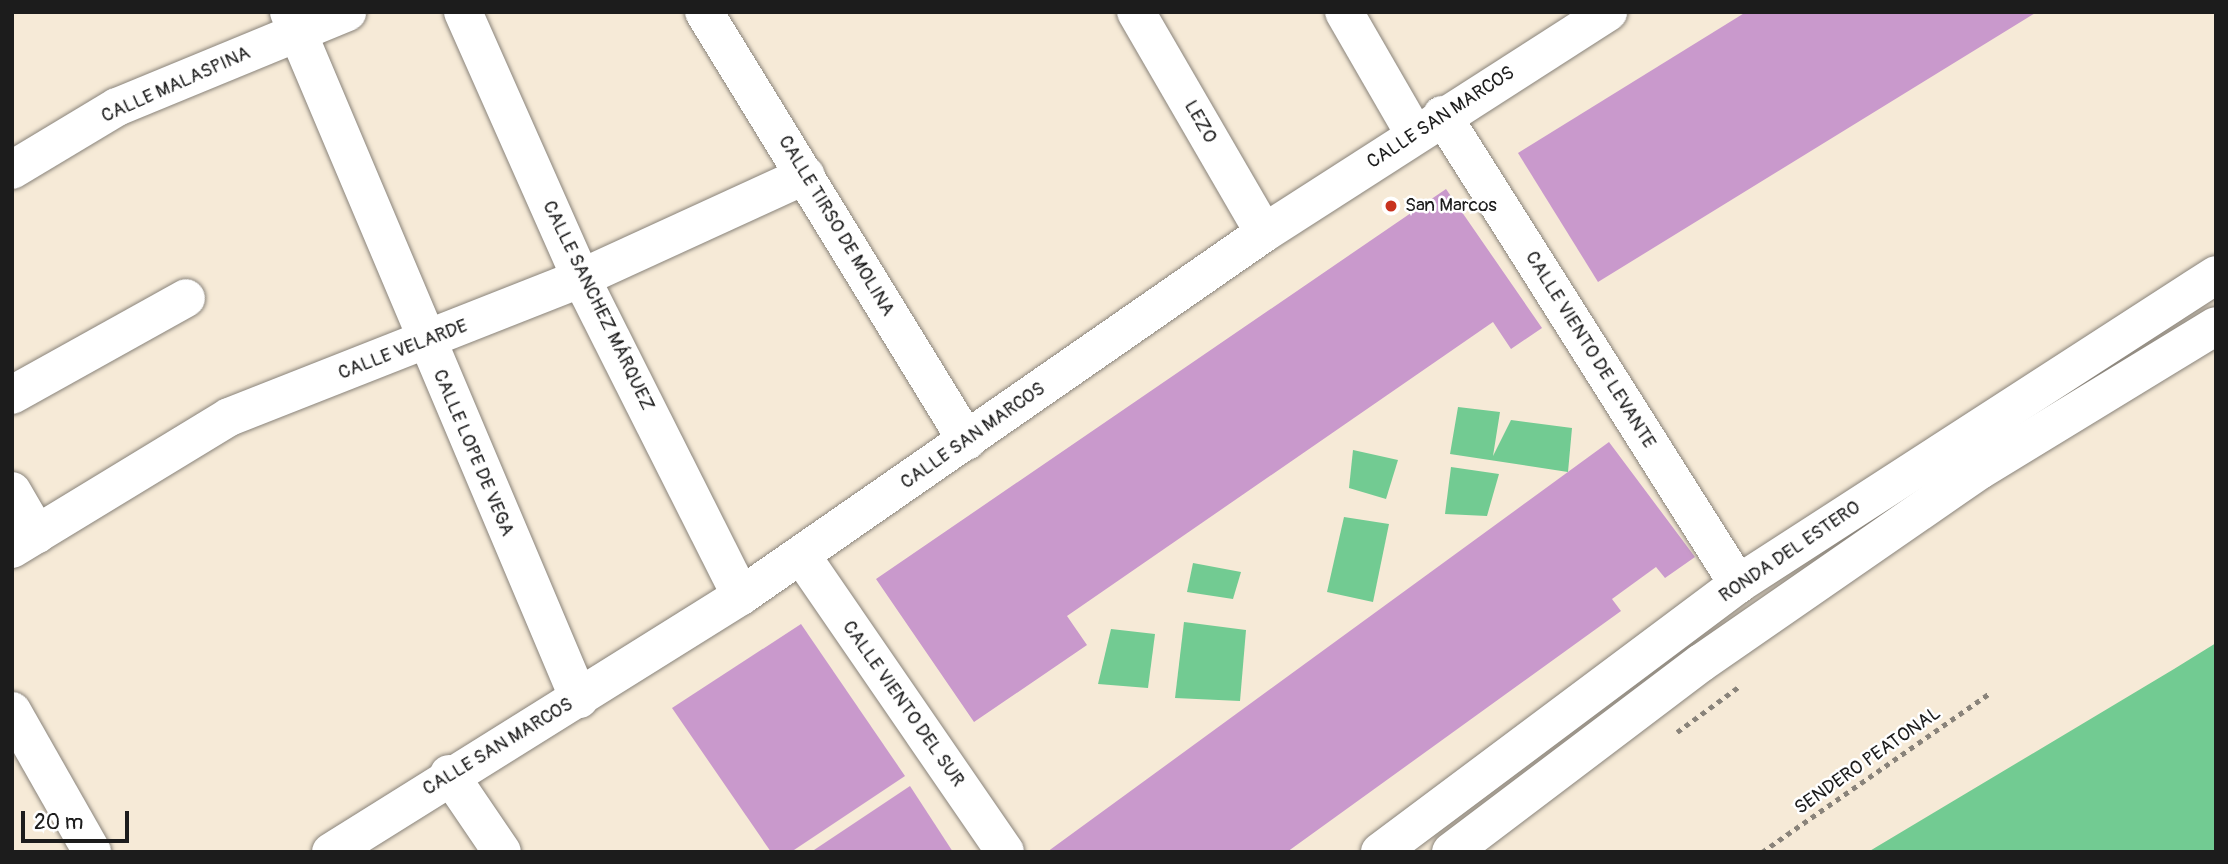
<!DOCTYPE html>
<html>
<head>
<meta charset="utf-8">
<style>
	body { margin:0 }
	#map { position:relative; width:2228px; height:864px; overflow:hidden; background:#f6ead7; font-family:Pangolin,sans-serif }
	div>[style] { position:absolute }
	.green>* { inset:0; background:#72cb92 }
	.building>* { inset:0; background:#c999cc }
	.path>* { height:4.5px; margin-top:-2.25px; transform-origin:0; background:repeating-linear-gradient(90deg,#89837a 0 5px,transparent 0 10px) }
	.roads { filter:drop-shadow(0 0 2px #89837a) drop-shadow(0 0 2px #89837a) }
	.minor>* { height:38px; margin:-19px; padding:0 19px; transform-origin:19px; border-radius:19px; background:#fff }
	.dots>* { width:19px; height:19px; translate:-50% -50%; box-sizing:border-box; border:4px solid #fff; border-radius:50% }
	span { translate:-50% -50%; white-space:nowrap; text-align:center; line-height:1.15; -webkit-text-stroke:5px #fff; paint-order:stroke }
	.street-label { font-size:19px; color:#1c1c1c }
	.poi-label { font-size:19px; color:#1c1c1c }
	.left { translate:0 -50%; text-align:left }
	.frame { position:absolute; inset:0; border:14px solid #1c1c1c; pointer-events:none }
	.scale { position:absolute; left:21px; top:811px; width:108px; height:32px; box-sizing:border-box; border:4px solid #1c1c1c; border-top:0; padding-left:9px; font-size:21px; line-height:24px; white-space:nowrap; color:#1c1c1c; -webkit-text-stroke:5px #fff; paint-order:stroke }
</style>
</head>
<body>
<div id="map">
	<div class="green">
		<i style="clip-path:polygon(1458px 407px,1500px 412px,1493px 456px,1511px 420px,1572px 428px,1568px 472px,1450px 454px)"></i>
		<i style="clip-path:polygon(1353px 450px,1398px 460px,1386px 499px,1349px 488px)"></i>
		<i style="clip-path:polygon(1451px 467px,1499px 474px,1487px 516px,1445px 514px)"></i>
		<i style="clip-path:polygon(1344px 517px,1389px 524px,1373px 602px,1327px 592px)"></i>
		<i style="clip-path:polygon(1193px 563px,1241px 572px,1233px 599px,1187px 592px)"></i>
		<i style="clip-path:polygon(1184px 622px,1246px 630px,1240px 701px,1175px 698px)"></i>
		<i style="clip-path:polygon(1111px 629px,1155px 634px,1148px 688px,1098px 684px)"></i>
		<i style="clip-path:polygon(2216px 643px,2216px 852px,1868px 852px,2174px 669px)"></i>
	</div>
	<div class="building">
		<i style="clip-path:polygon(1746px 12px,2037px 12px,1598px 282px,1518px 153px)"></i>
		<i style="clip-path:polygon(1446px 189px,1542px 328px,1511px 349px,1493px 322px,1067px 616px,1087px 645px,974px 722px,876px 579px)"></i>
		<i style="clip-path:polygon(1609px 442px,1695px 557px,1665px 578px,1656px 567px,1612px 599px,1621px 611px,1287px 852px,1047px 852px)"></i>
		<i style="clip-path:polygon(801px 624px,905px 776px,791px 852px,771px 852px,672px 708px)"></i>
		<i style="clip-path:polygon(910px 786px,953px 852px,811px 852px)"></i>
	</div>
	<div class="path">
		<i style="left:1677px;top:732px;width:79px;rotate:-36.3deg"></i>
		<i style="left:1762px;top:852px;width:278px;rotate:-34.9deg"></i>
	</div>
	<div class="roads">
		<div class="minor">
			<i style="left:289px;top:12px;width:746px;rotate:67.11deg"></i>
			<i style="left:463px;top:12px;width:291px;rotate:66.1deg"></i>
			<i style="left:581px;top:278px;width:356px;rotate:63.3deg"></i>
			<i style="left:704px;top:12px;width:503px;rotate:58.49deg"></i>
			<i style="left:1136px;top:12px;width:255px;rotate:59.9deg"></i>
			<i style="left:1344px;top:12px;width:142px;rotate:60deg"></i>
			<i style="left:1442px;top:115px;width:555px;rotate:57.74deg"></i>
			<i style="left:12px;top:170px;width:122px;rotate:-31deg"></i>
			<i style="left:117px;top:107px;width:249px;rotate:-22.4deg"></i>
			<i style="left:12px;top:395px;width:199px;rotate:-29.1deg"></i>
			<i style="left:12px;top:491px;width:50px;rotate:59.8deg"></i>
			<i style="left:12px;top:549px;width:254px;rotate:-31.3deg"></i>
			<i style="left:229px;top:417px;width:378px;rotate:-21.5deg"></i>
			<i style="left:581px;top:278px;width:247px;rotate:-24.6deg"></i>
			<i style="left:801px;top:555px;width:360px;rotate:55.5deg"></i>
			<i style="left:12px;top:711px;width:162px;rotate:60.4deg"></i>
			<i style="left:449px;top:774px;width:94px;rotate:55.8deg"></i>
			<i style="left:331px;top:852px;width:483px;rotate:-32deg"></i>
			<i style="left:741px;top:596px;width:637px;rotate:-34.76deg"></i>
			<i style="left:1264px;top:233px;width:409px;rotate:-32.7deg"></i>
			<i style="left:1380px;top:852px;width:447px;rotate:-36.8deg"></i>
			<i style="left:1738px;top:584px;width:569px;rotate:-32.88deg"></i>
			<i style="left:1451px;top:852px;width:313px;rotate:-37.1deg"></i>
			<i style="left:1701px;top:663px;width:339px;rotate:-34.7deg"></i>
			<i style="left:1980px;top:470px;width:276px;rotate:-31.4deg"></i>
		</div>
	</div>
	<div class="dots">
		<i style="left:1391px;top:206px;background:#c8321e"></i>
	</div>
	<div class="street-label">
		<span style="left:176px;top:85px;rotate:-24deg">CALLE MALASPINA</span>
		<span style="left:1441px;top:118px;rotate:-33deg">CALLE SAN MARCOS</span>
		<span style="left:1200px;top:122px;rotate:60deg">LEZO</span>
		<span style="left:836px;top:226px;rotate:59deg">CALLE TIRSO DE MOLINA</span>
		<span style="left:598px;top:306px;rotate:64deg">CALLE SANCHEZ MÁRQUEZ</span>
		<span style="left:403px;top:350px;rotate:-21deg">CALLE VELARDE</span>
		<span style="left:1590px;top:350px;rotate:58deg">CALLE VIENTO DE LEVANTE</span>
		<span style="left:973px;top:436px;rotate:-35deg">CALLE SAN MARCOS</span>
		<span style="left:473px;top:453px;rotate:67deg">CALLE LOPE DE VEGA</span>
		<span style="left:1790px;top:552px;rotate:-34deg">RONDA DEL ESTERO</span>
		<span style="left:903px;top:704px;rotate:55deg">CALLE VIENTO DEL SUR</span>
		<span style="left:498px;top:747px;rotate:-31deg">CALLE SAN MARCOS</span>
		<span style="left:1868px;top:761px;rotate:-35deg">SENDERO PEATONAL</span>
	</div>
	<div class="poi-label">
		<span class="left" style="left:1405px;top:206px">San Marcos</span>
	</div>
	<div class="frame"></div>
	<div class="scale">20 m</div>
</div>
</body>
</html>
